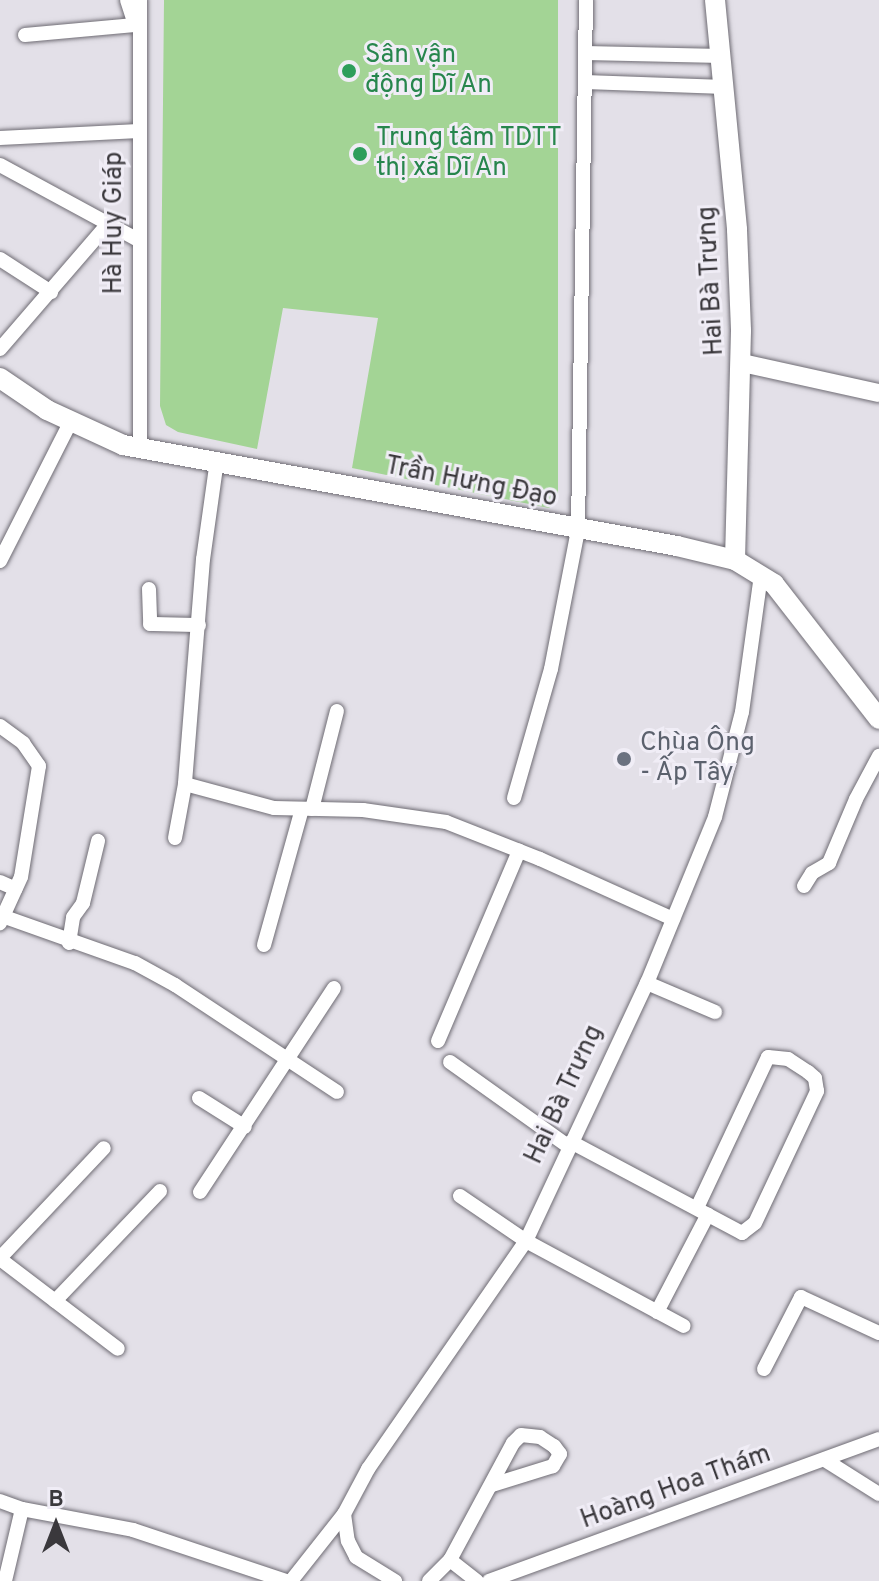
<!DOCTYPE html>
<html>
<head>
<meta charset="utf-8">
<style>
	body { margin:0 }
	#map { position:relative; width:879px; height:1581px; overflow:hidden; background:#e3e0e8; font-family:Overpass,sans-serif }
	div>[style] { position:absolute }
	.green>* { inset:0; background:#a3d495 }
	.roads { filter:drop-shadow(0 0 2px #6f6c74) drop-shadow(0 0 2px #6f6c74) }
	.minor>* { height:14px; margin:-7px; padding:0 7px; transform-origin:7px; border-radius:7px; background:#fff }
	.tertiary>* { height:18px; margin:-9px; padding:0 9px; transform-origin:9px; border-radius:9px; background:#fff }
	.secondary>* { height:20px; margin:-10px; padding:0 10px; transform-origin:10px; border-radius:10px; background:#fff }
	.dots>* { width:22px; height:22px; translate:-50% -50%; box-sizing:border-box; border:4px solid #f0edf6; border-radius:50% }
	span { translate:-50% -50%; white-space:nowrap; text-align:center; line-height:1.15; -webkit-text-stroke:6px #f0edf6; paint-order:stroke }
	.leisure-label { font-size:26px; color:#27864d }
	.left { translate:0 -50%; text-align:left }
	.street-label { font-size:26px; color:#3a383c }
	.worship-label { font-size:26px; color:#5b616d }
	.north { position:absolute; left:16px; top:1485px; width:80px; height:80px; -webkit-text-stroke:6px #f0edf6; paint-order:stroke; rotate:0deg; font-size:22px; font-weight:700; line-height:32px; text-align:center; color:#3a383c }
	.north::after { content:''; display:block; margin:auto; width:28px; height:36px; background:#3a383c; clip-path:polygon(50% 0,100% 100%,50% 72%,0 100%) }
</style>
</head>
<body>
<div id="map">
	<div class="green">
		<i style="clip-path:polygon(164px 0,558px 0,558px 500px,549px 508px,352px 468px,378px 318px,283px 308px,257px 449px,178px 432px,166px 425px,160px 406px)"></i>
	</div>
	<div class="roads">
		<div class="minor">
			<i style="left:127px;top:0;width:26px;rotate:72deg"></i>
			<i style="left:25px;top:35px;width:110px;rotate:-5.2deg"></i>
			<i style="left:585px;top:53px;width:137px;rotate:1.3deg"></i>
			<i style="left:585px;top:82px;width:140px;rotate:2deg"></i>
			<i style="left:0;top:138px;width:139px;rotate:-2.9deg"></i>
			<i style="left:0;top:165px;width:157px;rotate:28.5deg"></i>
			<i style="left:0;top:259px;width:61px;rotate:32.9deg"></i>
			<i style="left:0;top:349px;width:165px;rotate:-49.2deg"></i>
			<i style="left:140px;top:449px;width:449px;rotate:-90deg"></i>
			<i style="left:217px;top:460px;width:100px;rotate:98deg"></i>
			<i style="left:203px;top:559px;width:226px;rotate:94.6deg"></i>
			<i style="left:185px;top:784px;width:92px;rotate:15.1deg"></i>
			<i style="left:274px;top:808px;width:89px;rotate:1.3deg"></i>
			<i style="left:363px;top:810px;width:84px;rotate:8.2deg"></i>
			<i style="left:446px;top:822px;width:101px;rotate:21.5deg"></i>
			<i style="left:540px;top:859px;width:146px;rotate:24.3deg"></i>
			<i style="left:0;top:561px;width:155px;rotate:-63.1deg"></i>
			<i style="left:149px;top:589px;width:35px;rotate:88deg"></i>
			<i style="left:150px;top:624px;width:49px;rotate:1.2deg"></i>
			<i style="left:0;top:726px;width:29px;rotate:36deg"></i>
			<i style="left:23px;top:743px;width:28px;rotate:55deg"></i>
			<i style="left:39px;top:766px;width:112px;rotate:99.2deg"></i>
			<i style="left:21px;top:877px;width:51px;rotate:114.5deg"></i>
			<i style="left:514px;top:798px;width:134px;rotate:-74deg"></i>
			<i style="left:551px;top:669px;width:142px;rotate:-79deg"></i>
			<i style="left:578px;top:530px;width:530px;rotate:-89.14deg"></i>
			<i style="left:312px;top:809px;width:101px;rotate:-75.7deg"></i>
			<i style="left:175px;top:838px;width:55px;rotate:-79.5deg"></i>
			<i style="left:0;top:882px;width:17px;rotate:24deg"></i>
			<i style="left:804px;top:886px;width:15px;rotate:-58deg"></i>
			<i style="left:812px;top:873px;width:20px;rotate:-30deg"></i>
			<i style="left:829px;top:863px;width:69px;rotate:-67.1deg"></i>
			<i style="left:856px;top:799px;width:49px;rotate:-61.9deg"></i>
			<i style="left:2px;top:916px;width:141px;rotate:19.5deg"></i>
			<i style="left:135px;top:963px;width:46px;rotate:28.8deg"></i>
			<i style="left:175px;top:985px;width:194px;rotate:33.4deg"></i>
			<i style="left:69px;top:943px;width:26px;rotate:-81deg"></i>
			<i style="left:73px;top:917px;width:17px;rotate:-54deg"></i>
			<i style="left:83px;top:903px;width:64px;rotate:-76.4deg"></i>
			<i style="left:264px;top:945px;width:141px;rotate:-74.4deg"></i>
			<i style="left:647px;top:983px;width:74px;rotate:23.1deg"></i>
			<i style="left:438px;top:1041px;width:207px;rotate:-66.9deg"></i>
			<i style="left:450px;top:1062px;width:146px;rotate:35.5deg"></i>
			<i style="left:199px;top:1098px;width:54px;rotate:32.2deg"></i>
			<i style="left:571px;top:1142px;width:194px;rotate:28deg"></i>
			<i style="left:742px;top:1233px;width:16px;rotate:-38deg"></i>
			<i style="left:755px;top:1223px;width:146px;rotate:-64.8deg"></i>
			<i style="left:817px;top:1091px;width:13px;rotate:-99deg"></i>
			<i style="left:815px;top:1078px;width:9px;rotate:-139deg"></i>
			<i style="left:808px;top:1072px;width:24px;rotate:-147deg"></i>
			<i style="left:788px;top:1059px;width:20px;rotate:-174deg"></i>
			<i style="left:768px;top:1057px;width:167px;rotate:115.2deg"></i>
			<i style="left:200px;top:1192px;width:244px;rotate:-56.7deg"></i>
			<i style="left:460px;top:1196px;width:80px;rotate:34.3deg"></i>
			<i style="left:526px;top:1241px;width:179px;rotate:28.3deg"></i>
			<i style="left:0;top:1258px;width:151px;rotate:-46.6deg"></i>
			<i style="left:0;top:1259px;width:148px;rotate:37.3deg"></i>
			<i style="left:55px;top:1301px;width:152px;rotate:-46.3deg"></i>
			<i style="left:657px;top:1312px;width:110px;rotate:-62.5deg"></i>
			<i style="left:764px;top:1369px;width:81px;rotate:-62.8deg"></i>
			<i style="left:801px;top:1297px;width:86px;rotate:24.8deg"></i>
			<i style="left:825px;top:1460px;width:64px;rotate:32.2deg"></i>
			<i style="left:0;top:1501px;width:23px;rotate:20deg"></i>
			<i style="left:22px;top:1509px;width:113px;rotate:10.7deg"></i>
			<i style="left:133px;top:1530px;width:161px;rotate:18.4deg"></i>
			<i style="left:344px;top:1514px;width:27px;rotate:82deg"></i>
			<i style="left:348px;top:1541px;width:18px;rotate:63deg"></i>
			<i style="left:356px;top:1557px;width:46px;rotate:31.6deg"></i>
			<i style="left:450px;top:1560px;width:34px;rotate:38deg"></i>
			<i style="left:5px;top:1581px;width:74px;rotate:-76.7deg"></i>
			<i style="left:291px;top:1581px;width:85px;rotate:-51.7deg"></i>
			<i style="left:344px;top:1514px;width:51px;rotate:-61.9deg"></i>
			<i style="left:368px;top:1469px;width:277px;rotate:-55.3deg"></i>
			<i style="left:526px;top:1241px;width:285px;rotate:-64.9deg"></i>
			<i style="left:647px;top:983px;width:179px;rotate:-67.7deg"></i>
			<i style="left:715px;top:817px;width:108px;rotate:-75.6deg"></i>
			<i style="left:742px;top:712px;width:138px;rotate:-82.1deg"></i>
			<i style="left:429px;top:1581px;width:30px;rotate:-45deg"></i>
			<i style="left:450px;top:1560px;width:133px;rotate:-61.7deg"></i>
			<i style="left:513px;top:1443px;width:11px;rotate:-45deg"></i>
			<i style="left:521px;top:1435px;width:19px;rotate:6deg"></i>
			<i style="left:540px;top:1437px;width:17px;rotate:33deg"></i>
			<i style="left:554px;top:1446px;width:10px;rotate:53deg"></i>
			<i style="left:560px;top:1454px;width:14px;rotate:120deg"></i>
			<i style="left:553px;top:1466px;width:64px;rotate:162.7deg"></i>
			<i style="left:489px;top:1581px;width:415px;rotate:-20deg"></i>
		</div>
		<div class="tertiary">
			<i style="left:742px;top:363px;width:140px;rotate:12.4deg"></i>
		</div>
		<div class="secondary">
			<i style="left:715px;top:0;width:231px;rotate:84.5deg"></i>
			<i style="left:737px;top:230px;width:101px;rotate:87.7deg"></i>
			<i style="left:741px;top:331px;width:229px;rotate:91.5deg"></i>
			<i style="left:0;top:378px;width:57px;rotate:34.2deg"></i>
			<i style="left:47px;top:410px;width:84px;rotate:24.7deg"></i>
			<i style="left:123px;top:445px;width:563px;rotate:10.33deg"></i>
			<i style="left:677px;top:546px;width:60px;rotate:13.6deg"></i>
			<i style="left:735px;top:560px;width:46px;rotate:31.6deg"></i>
			<i style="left:774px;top:584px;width:171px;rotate:52.1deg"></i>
		</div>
	</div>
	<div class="dots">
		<i style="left:349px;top:71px;background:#2e9e5b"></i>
		<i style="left:360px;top:154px;background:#2e9e5b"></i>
		<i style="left:624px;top:759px;background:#6b7280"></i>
	</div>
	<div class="leisure-label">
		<span class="left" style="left:365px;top:71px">Sân vận<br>động Dĩ An</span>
		<span class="left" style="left:376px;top:154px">Trung tâm TDTT<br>thị xã Dĩ An</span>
	</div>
	<div class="street-label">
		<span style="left:115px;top:223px;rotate:-90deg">Hà Huy Giáp</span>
		<span style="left:712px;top:281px;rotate:-93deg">Hai Bà Trưng</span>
		<span style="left:471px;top:483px;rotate:11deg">Trần Hưng Đạo</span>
		<span style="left:565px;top:1095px;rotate:-65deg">Hai Bà Trưng</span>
		<span style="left:676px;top:1488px;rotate:-20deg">Hoàng Hoa Thám</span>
	</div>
	<div class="worship-label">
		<span class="left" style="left:640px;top:759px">Chùa Ông<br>- Ấp Tây</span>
	</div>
	<div class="north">B</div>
</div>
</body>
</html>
